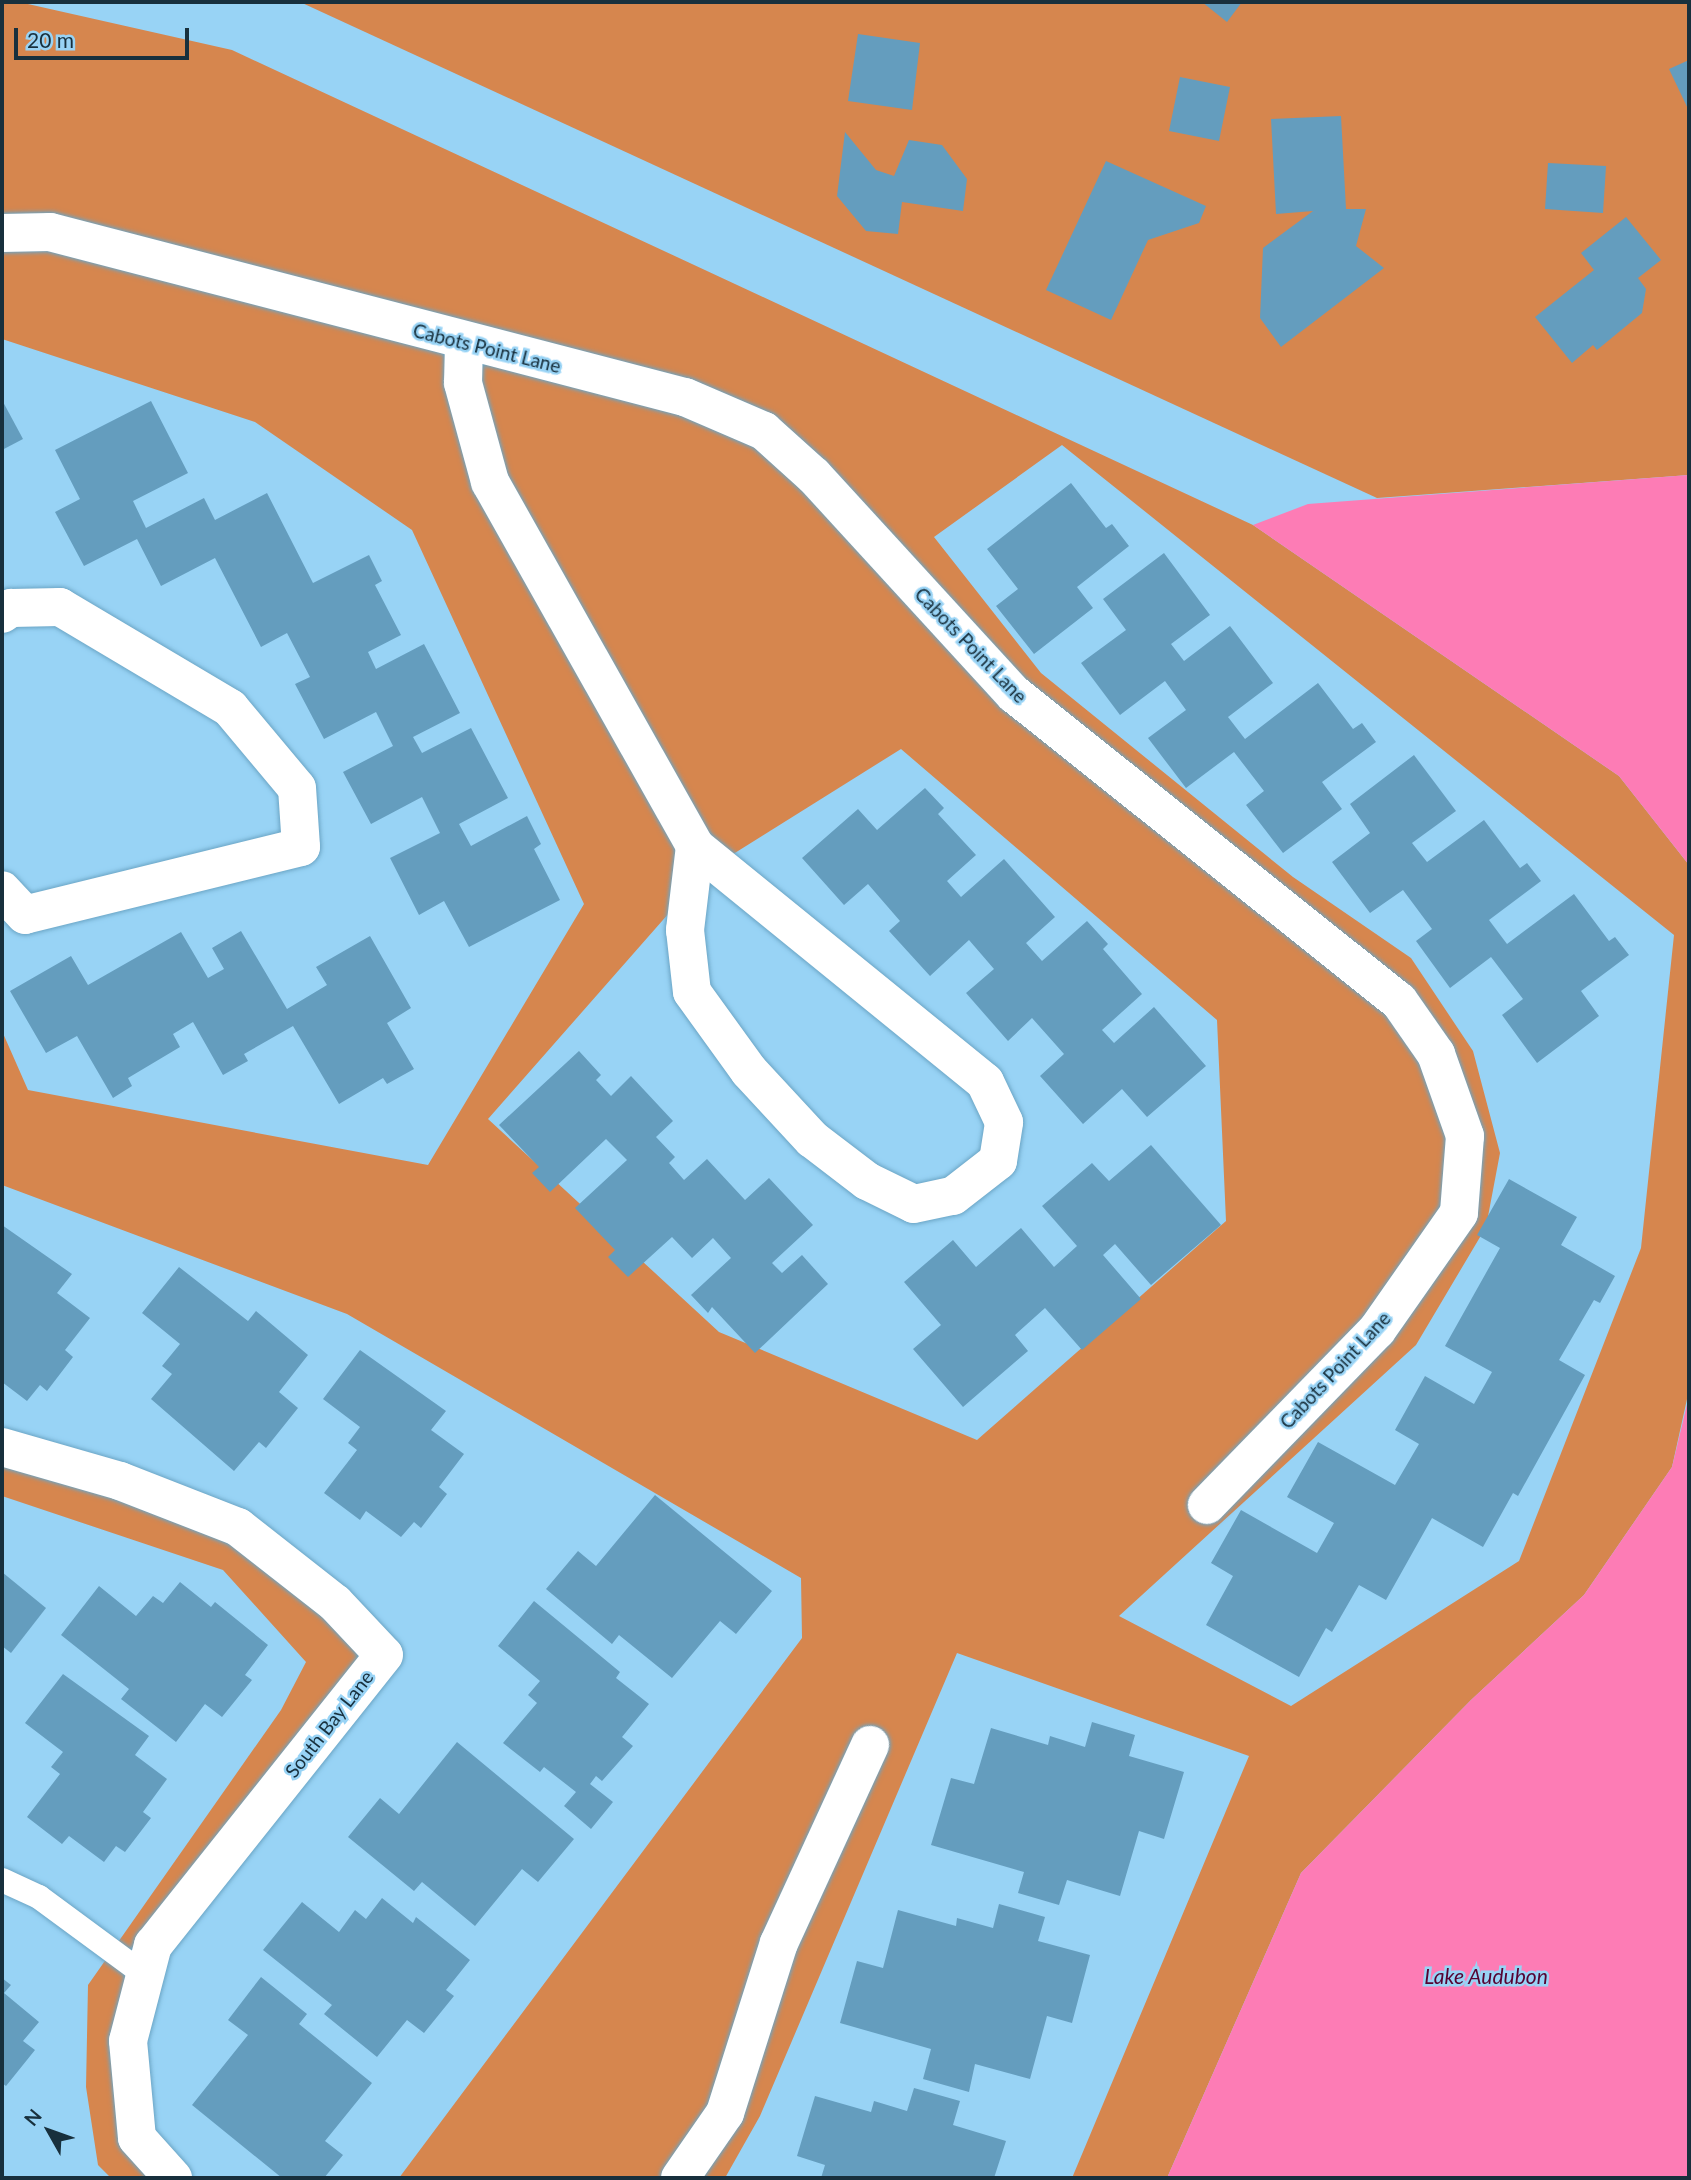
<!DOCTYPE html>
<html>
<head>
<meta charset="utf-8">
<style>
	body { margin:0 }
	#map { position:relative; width:1691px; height:2180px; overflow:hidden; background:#98d3f5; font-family:Lato,sans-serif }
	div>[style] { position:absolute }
	.green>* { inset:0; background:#d6864e }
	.water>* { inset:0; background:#fd7cb5 }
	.building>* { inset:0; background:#649dbe }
	.roads { filter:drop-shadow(0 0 2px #6ba5c5) drop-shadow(0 0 2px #6ba5c5) }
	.service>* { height:24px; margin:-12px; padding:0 12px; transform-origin:12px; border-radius:12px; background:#fff }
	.minor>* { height:38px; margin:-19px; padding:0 19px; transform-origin:19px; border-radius:19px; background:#fff }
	span { translate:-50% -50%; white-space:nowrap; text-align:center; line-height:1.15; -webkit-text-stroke:5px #98d3f5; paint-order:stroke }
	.street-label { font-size:19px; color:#18303d }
	.water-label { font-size:21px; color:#560331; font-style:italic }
	.frame { position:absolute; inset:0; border:4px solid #18303d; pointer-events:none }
	.north { position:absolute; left:14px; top:2096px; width:70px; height:70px; -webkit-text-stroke:5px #98d3f5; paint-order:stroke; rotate:310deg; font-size:19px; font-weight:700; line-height:28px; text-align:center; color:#18303d }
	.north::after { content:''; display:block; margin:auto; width:24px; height:32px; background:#18303d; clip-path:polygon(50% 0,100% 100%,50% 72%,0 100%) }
	.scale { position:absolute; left:14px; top:28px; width:175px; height:32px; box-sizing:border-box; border:4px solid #18303d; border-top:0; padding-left:9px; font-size:21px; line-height:24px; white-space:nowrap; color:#18303d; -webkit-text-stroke:5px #98d3f5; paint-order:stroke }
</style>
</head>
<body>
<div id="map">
	<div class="green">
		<i style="clip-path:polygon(evenodd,2px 2px,19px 2px,232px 50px,1253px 525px,1619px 776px,1689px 865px,1689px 1390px,1672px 1467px,1584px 1595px,1471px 1700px,1301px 1873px,1167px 2178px,1072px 2178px,1249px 1756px,957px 1653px,760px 2116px,725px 2178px,399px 2178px,802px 1638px,801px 1578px,347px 1314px,2px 1185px,2px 1031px,28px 1090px,428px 1165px,584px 904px,412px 530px,255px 422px,2px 339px,2px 2px,1062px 445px,1674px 935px,1641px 1248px,1519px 1561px,1291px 1706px,1119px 1616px,1416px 1345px,1486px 1227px,1500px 1153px,1473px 1051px,1411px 958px,1293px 877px,1041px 673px,934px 537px,1062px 445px,2px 2px,901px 749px,1217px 1020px,1226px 1221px,977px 1440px,719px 1332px,488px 1119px,706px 871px,901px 749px)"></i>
		<i style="clip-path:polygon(300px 2px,1689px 2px,1689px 475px,1377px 498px)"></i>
		<i style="clip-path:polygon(2px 1453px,238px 1527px,384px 1655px,153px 1945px,137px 2137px,180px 2178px,111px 2178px,98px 2165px,86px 2087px,88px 1985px,281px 1710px,306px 1662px,223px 1570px,2px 1496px)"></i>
	</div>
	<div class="water">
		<i style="clip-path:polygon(1689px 475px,1689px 865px,1619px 776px,1253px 525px,1308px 504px)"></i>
		<i style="clip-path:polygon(1689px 1396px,1689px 2178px,1167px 2178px,1301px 1873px,1471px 1700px,1584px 1595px,1672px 1467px)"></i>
	</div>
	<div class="building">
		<i style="clip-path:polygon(1202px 2px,1242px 2px,1227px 22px)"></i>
		<i style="clip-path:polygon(858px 34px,920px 43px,912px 110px,848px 101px)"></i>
		<i style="clip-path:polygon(1689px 60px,1689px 111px,1669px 69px)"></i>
		<i style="clip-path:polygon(1180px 77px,1230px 87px,1219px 141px,1169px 131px)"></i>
		<i style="clip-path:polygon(1341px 116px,1346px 209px,1366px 209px,1356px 246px,1384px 268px,1281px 347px,1260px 318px,1263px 248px,1313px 211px,1276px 214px,1271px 119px)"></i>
		<i style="clip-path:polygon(845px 132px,876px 170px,894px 176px,909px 140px,942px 145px,967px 179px,963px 211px,902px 202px,898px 234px,866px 231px,837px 196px)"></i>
		<i style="clip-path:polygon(1106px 161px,1206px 206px,1199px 223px,1148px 240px,1111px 320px,1046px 290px)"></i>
		<i style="clip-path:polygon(1548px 163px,1606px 166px,1603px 213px,1545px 209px)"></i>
		<i style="clip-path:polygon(1626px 217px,1661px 260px,1638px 278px,1646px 289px,1642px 313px,1597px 350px,1593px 345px,1572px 363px,1535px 317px,1594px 270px,1581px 253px)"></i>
		<i style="clip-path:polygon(2px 400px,23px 439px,2px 450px)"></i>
		<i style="clip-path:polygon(151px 401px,188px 473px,133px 501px,146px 528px,204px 498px,215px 520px,267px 493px,313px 583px,369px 555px,382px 581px,375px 585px,401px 635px,368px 652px,376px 669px,424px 644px,460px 713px,413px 737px,422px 753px,471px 728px,508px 798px,459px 824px,471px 846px,527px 816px,541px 844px,534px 849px,560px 900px,469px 947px,444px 901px,419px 915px,390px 858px,440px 833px,422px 797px,371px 824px,343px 772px,393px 746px,376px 712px,324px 739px,295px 684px,310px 677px,287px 633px,261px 647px,215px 558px,161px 586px,137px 539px,84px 566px,55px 512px,80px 499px,55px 450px)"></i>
		<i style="clip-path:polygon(1071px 483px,1106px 528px,1112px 524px,1129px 546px,1077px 587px,1093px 608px,1034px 654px,996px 606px,1018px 589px,987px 549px)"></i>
		<i style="clip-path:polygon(1164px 553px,1210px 615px,1171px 644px,1184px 661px,1230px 626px,1273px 683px,1228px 717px,1245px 739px,1318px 683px,1353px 729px,1362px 723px,1376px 742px,1322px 782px,1342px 809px,1283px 853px,1246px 805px,1264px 791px,1234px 752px,1186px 788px,1148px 738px,1186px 710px,1165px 681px,1120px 715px,1081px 663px,1126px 630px,1103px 599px)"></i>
		<i style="clip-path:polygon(1414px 755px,1456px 811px,1412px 843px,1427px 862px,1484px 820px,1520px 868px,1527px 863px,1541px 881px,1489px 920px,1507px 944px,1574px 894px,1609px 941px,1615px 937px,1629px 955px,1581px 991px,1599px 1016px,1537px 1063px,1502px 1015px,1523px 999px,1491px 957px,1450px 988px,1416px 941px,1432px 929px,1403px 890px,1370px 913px,1332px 862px,1370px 833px,1350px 804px)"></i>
		<i style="clip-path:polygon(925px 788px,944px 808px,938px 814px,976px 855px,947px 881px,961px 897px,1004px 859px,1055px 917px,1026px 943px,1042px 961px,1087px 921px,1108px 944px,1103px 949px,1142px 994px,1102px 1030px,1114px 1043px,1154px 1007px,1206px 1066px,1147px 1117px,1122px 1089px,1083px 1124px,1040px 1076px,1064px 1054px,1032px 1018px,1008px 1041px,966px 993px,994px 969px,969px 940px,930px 976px,889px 931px,900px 921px,868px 884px,844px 905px,802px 858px,858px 809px,877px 830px)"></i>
		<i style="clip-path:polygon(241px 931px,287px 1009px,327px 985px,316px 967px,370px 936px,411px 1008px,387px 1023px,414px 1069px,387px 1084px,383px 1078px,339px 1104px,293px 1026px,244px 1054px,248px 1061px,223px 1075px,193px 1022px,173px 1034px,180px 1047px,128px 1078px,132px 1086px,113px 1098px,77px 1036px,46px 1053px,10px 991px,71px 956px,88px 985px,181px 932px,208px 978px,224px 969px,212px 948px)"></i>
		<i style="clip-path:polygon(579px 1051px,601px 1075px,596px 1080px,611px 1096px,631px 1076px,673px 1121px,656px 1137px,675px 1157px,669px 1163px,684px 1180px,707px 1159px,745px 1200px,769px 1178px,813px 1225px,772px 1263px,782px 1273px,802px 1255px,828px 1284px,755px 1353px,712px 1307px,708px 1313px,691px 1295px,731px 1258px,713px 1238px,692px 1258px,672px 1237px,628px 1277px,608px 1257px,615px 1250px,575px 1208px,627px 1160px,606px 1139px,550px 1192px,532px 1173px,539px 1167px,499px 1125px)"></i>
		<i style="clip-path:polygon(1151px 1145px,1221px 1225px,1151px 1285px,1115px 1244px,1103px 1255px,1141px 1299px,1082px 1350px,1045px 1308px,1015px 1335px,1028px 1351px,963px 1407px,913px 1349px,941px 1325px,904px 1282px,953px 1240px,976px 1267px,1021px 1228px,1054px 1267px,1077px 1246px,1042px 1206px,1092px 1163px,1109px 1181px)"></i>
		<i style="clip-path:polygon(1509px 1179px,1577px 1217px,1561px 1245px,1615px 1276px,1600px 1303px,1594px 1300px,1559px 1360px,1585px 1375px,1518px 1496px,1513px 1493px,1483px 1547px,1432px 1518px,1386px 1600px,1359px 1585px,1332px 1632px,1326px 1628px,1299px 1677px,1206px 1625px,1233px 1576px,1211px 1563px,1241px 1510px,1317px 1553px,1334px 1523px,1287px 1497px,1318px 1442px,1395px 1485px,1419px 1444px,1395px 1430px,1425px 1376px,1474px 1404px,1492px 1372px,1445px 1346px,1500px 1248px,1477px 1235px)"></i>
		<i style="clip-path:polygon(2px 1225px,72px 1274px,57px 1293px,90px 1318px,65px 1350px,73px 1357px,47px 1391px,40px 1385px,27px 1401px,2px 1382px)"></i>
		<i style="clip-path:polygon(179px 1267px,248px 1321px,256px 1311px,308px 1355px,279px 1392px,298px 1408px,266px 1448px,259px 1442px,234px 1471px,151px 1399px,172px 1374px,162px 1366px,180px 1344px,142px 1313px)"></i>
		<i style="clip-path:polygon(360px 1350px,446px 1411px,431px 1430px,464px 1454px,439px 1487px,447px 1494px,421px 1528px,414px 1522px,401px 1537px,366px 1511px,360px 1520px,324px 1493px,357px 1450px,348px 1443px,360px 1427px,323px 1399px)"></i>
		<i style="clip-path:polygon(655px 1495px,772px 1591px,736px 1634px,720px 1621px,672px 1678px,619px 1635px,612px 1644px,546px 1589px,578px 1551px,596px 1566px)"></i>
		<i style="clip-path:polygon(2px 1572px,46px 1608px,11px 1653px,2px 1646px)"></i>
		<i style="clip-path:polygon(180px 1582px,211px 1607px,215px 1602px,268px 1645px,245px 1675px,252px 1680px,222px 1717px,205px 1704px,176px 1742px,121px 1699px,129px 1689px,61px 1635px,99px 1586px,136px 1616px,153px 1596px,163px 1603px)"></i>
		<i style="clip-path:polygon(534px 1601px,620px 1672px,616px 1678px,649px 1704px,622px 1737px,633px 1746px,602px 1781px,596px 1776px,590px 1784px,613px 1802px,591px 1829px,564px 1806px,576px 1792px,544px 1767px,540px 1772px,503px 1743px,537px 1703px,528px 1695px,540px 1681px,498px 1646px)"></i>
		<i style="clip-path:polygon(63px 1674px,149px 1736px,135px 1755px,167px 1779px,143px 1812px,151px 1818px,125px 1852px,116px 1846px,104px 1862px,69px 1836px,62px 1844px,27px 1817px,60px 1774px,51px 1767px,63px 1752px,25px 1723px)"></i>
		<i style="clip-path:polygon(1092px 1722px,1135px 1735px,1129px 1756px,1184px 1772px,1164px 1839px,1139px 1831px,1120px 1896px,1067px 1880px,1059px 1905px,1018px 1893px,1024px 1872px,931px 1845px,951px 1778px,974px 1784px,991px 1728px,1048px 1745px,1050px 1736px,1085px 1747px)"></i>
		<i style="clip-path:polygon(457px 1742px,574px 1839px,538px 1882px,522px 1869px,475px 1926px,422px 1882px,414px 1891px,348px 1837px,380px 1798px,399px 1814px)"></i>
		<i style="clip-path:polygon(382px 1898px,413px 1923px,416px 1917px,470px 1960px,446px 1990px,454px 1996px,424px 2033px,407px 2020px,377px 2057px,324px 2014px,332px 2005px,263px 1950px,302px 1902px,339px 1932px,355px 1910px,366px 1919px)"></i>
		<i style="clip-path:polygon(999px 1904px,1045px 1917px,1038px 1941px,1090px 1955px,1072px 2023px,1047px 2016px,1030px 2079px,975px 2064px,969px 2092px,923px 2079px,931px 2049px,840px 2023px,857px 1961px,883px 1968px,898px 1910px,956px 1926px,957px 1918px,993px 1928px)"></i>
		<i style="clip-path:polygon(261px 1977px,307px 2014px,299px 2024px,372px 2083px,325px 2141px,343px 2155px,324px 2178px,282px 2178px,192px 2105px,248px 2035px,228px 2020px)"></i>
		<i style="clip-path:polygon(2px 1978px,11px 1985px,4px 1993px,39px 2022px,23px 2041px,35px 2050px,6px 2086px,2px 2083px)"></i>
		<i style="clip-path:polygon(914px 2088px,960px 2101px,953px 2125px,1006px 2141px,994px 2178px,821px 2178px,825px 2165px,797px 2156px,815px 2096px,871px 2112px,874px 2101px,907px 2111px)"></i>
	</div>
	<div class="roads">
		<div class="service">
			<i style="left:2px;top:1880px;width:41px;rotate:24.7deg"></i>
			<i style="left:39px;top:1897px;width:133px;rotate:36.4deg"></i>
		</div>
		<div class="minor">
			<i style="left:2px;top:233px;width:48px;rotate:-1.2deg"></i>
			<i style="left:50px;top:232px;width:656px;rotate:14.57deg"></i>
			<i style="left:685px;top:397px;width:86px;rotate:23.3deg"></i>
			<i style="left:764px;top:431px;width:67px;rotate:42deg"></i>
			<i style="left:814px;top:476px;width:296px;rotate:47.5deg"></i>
			<i style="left:1014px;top:694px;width:492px;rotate:38.6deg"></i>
			<i style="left:1399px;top:1001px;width:65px;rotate:55.1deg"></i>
			<i style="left:1436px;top:1054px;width:87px;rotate:70.5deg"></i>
			<i style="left:1465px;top:1136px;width:77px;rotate:94.5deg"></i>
			<i style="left:1459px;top:1213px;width:143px;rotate:125deg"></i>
			<i style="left:1377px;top:1330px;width:244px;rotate:134.2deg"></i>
			<i style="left:464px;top:343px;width:40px;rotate:91.4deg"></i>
			<i style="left:463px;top:383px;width:103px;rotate:74.7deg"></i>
			<i style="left:490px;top:482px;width:418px;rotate:60.6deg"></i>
			<i style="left:695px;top:846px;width:85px;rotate:96.8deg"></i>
			<i style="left:685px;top:930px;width:62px;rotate:83.6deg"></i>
			<i style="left:692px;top:992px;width:97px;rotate:54.2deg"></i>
			<i style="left:749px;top:1071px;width:93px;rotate:47.2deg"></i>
			<i style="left:812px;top:1139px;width:69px;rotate:37.4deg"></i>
			<i style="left:867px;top:1181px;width:52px;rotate:26.1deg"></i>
			<i style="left:914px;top:1204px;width:40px;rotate:-12deg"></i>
			<i style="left:953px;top:1196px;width:57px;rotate:-37.9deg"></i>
			<i style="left:998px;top:1161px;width:39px;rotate:-81deg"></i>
			<i style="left:1004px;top:1122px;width:44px;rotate:-115.4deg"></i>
			<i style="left:985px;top:1082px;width:374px;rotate:-140.9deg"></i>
			<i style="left:2px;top:614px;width:11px;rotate:-34deg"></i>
			<i style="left:11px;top:608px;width:49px;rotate:-1.2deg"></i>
			<i style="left:60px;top:607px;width:198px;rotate:30.7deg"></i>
			<i style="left:230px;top:708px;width:104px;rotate:50.1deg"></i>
			<i style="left:297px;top:788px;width:59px;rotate:86.1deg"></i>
			<i style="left:301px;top:847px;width:284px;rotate:166.2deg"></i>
			<i style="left:25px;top:915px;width:34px;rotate:-133deg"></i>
			<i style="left:2px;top:1447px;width:123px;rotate:16.1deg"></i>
			<i style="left:120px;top:1481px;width:127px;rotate:21.3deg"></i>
			<i style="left:238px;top:1527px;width:123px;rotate:38.1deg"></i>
			<i style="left:335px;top:1603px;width:71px;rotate:46.7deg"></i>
			<i style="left:384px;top:1655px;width:371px;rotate:128.5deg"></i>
			<i style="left:153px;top:1945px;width:99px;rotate:104.6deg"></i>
			<i style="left:128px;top:2041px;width:97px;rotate:84.7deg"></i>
			<i style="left:137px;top:2138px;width:54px;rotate:48deg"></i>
			<i style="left:680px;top:2178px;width:79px;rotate:-55.3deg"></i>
			<i style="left:725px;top:2113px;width:178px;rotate:-72.4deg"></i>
			<i style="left:779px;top:1943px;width:218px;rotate:-65.3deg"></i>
		</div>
	</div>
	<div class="street-label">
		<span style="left:487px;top:348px;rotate:14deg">Cabots Point Lane</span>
		<span style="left:971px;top:645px;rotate:46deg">Cabots Point Lane</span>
		<span style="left:1335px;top:1370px;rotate:-47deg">Cabots Point Lane</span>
		<span style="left:329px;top:1724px;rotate:-52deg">South Bay Lane</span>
	</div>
	<div class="water-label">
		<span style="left:1486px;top:1976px">Lake Audubon</span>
	</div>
	<div class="frame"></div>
	<div class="north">N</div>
	<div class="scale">20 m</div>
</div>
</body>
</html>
